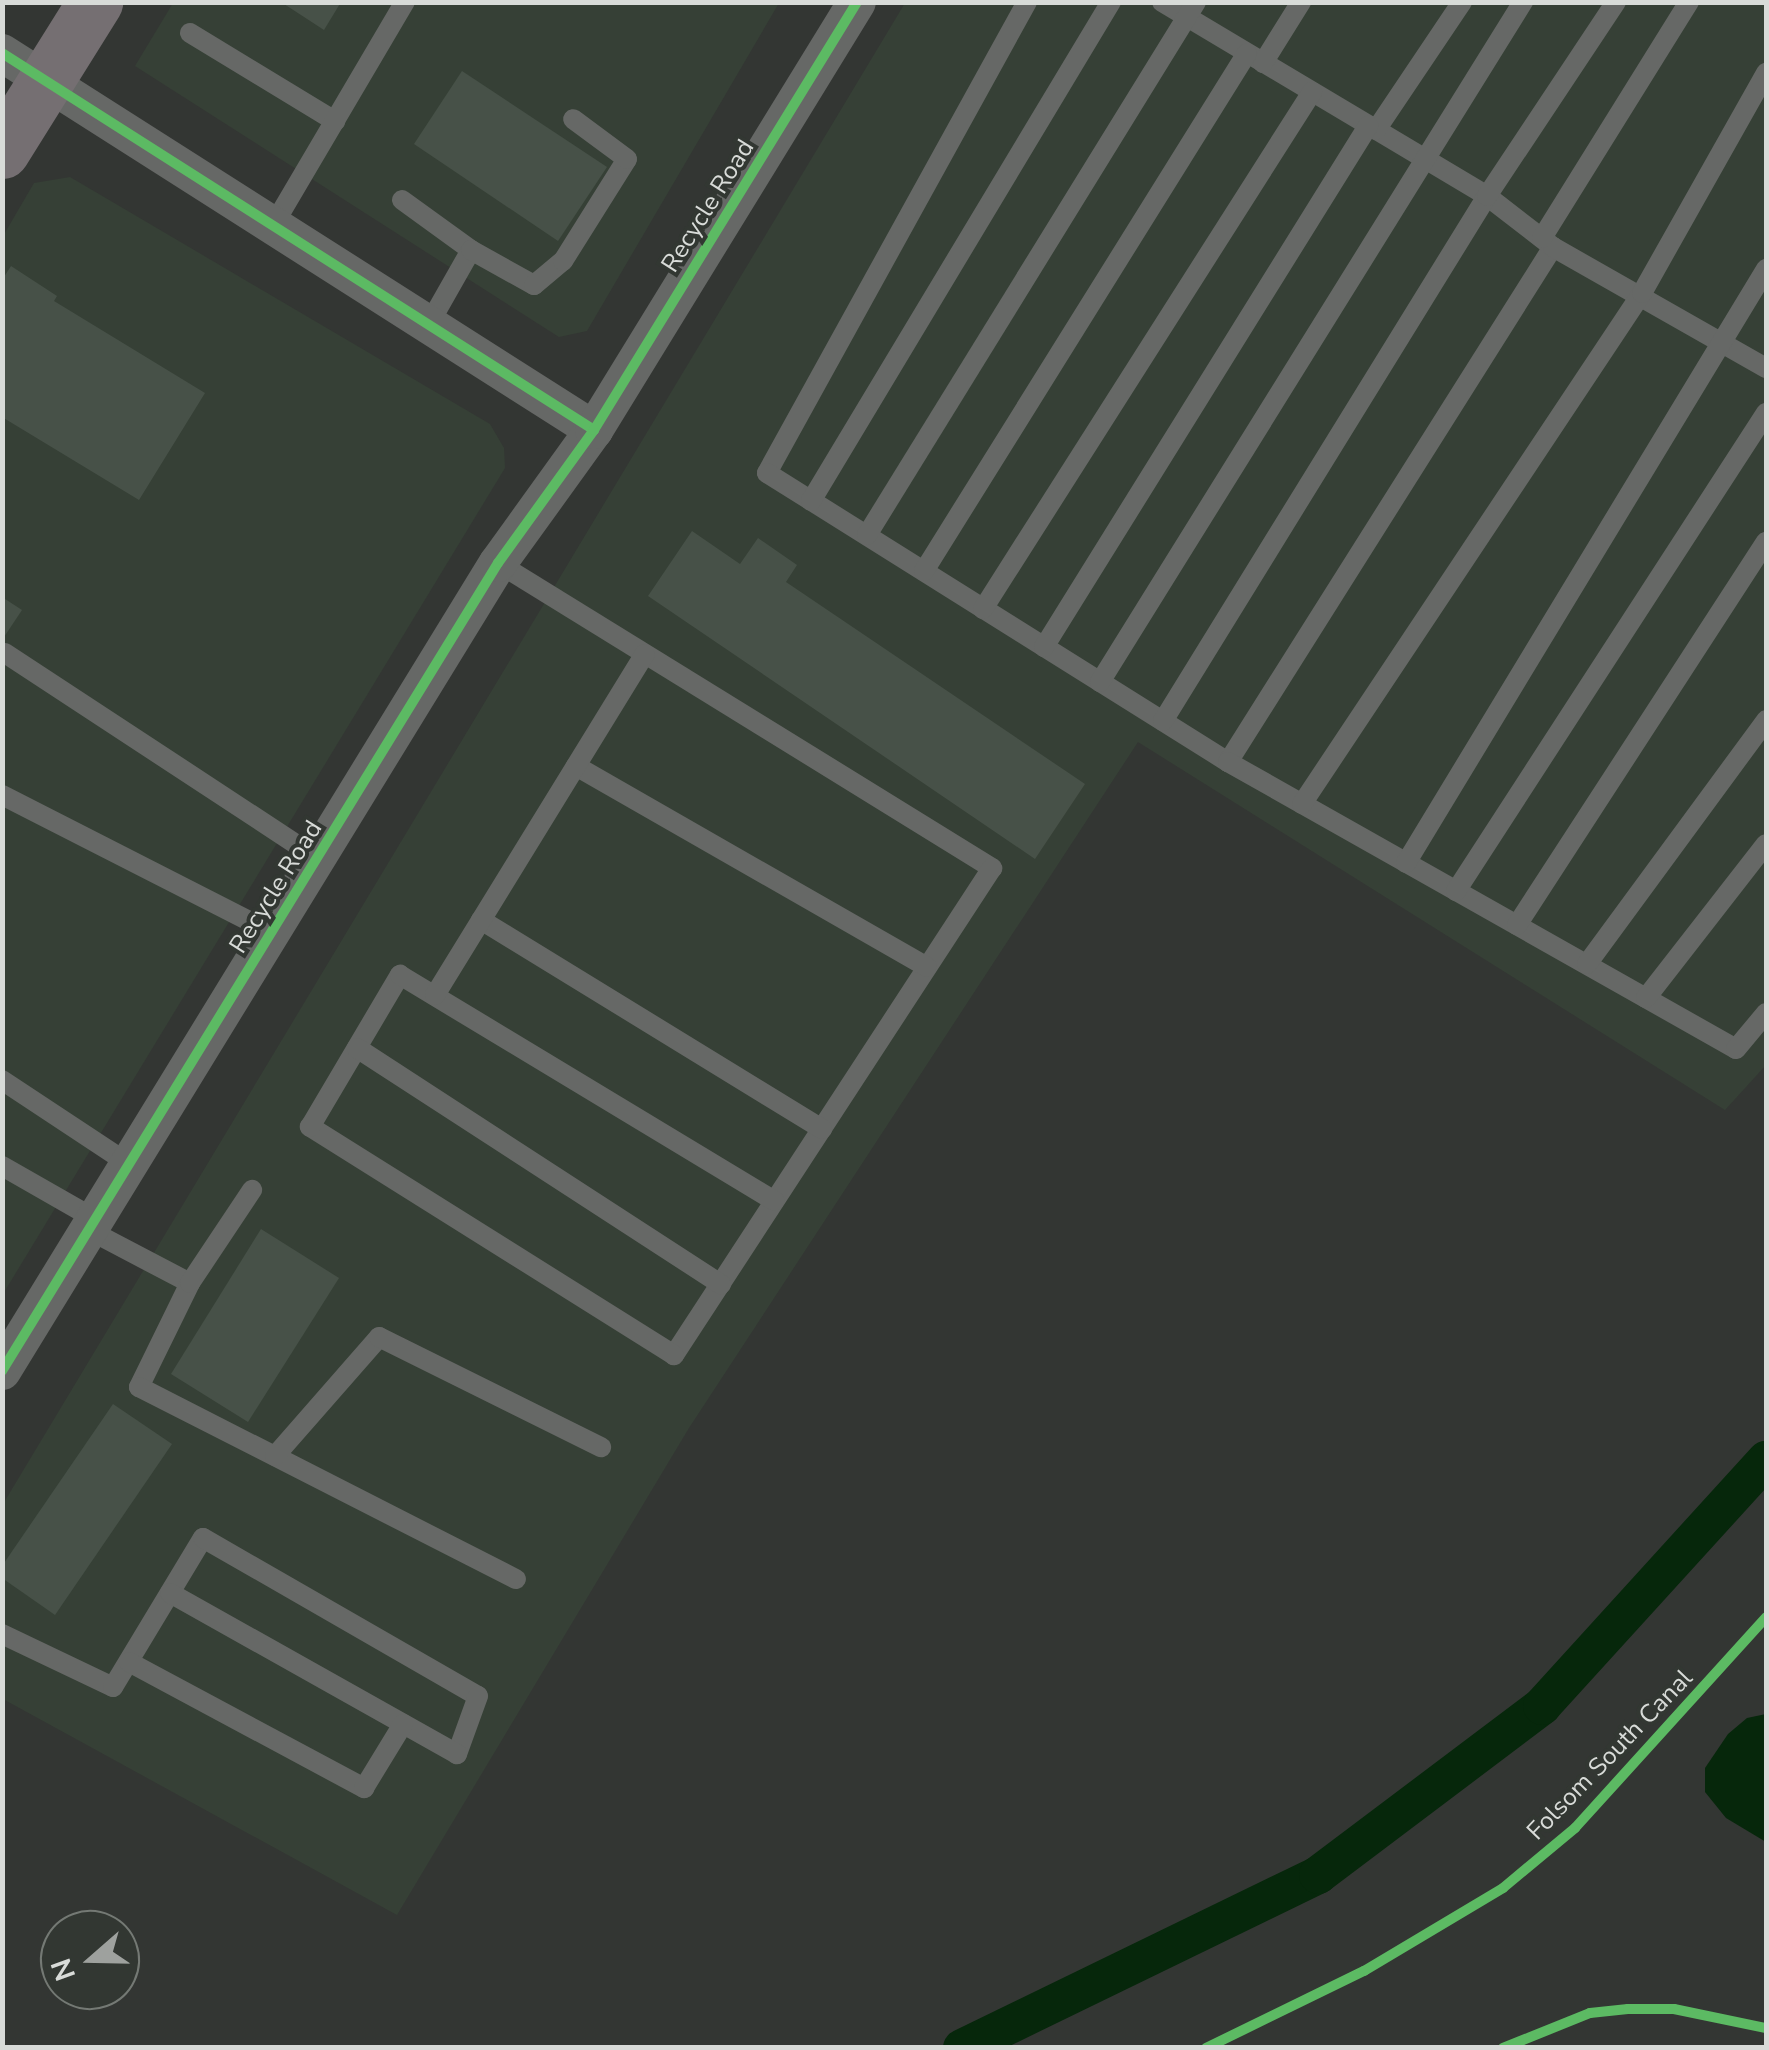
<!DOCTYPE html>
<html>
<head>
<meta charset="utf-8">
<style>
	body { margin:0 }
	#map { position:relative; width:1769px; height:2050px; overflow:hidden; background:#333633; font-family:"Nunito Sans",sans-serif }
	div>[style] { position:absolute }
	.built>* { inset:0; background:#364036 }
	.water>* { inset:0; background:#06270b }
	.canal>* { height:38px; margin:-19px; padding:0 19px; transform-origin:19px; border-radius:19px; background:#06270b }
	.building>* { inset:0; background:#475148 }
	.service>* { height:20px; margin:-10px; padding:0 10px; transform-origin:10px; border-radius:10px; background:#666866 }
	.minor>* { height:38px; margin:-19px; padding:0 19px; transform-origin:19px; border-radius:19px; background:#666866 }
	.primary>* { height:55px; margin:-27.5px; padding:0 27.5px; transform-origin:27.5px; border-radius:27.5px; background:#756f72 }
	.cycleway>* { height:10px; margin:-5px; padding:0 5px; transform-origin:5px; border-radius:5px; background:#5cba63 }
	span { translate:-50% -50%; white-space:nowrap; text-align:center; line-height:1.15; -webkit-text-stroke:8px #323732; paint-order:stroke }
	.street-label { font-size:25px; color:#d8dbd8 }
	.frame { position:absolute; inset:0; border:5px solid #d8dbd8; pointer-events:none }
	.north { position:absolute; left:40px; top:1910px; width:100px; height:100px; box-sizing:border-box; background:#323732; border:2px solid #747974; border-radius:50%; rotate:250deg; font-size:28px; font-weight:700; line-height:40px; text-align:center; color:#d8dbd8 }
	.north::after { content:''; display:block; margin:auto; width:35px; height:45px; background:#9ea19e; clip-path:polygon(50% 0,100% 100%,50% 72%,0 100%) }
</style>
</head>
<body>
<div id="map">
	<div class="built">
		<i style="clip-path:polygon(173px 3px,779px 3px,587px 331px,559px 337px,135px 66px)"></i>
		<i style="clip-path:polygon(905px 3px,1766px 3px,1766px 1065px,1725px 1110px,1138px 742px,689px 1428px,397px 1915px,3px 1699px,3px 1504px)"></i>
		<i style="clip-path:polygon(70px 177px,490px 424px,504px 448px,505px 468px,3px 1294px,3px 236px,34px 183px)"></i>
	</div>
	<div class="water">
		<i style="clip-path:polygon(1766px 1714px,1766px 1842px,1726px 1818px,1705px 1792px,1705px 1768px,1728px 1734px,1747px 1718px)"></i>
	</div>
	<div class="canal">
		<i style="left:962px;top:2048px;width:396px;rotate:-25.9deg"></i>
		<i style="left:1318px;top:1875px;width:281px;rotate:-37deg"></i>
		<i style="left:1542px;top:1706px;width:333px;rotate:-47.7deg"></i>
	</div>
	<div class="building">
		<i style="clip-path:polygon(281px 2px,341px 2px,324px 30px)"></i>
		<i style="clip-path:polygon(462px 71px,607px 167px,558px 241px,414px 144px)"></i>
		<i style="clip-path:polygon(11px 266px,57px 296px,54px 301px,205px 393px,139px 500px,2px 417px,2px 280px)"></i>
		<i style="clip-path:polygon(692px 531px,740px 564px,758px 538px,797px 565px,786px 582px,1085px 784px,1035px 859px,648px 596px)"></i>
		<i style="clip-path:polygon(2px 597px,22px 610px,2px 640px)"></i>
		<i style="clip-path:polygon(261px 1229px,339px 1278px,248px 1422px,171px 1374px)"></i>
		<i style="clip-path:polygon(113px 1404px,172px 1444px,55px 1615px,2px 1578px,2px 1566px)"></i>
	</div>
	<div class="service">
		<i style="left:1027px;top:2px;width:538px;rotate:118.9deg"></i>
		<i style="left:767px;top:473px;width:544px;rotate:32.08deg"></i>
		<i style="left:1228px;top:762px;width:609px;rotate:-57.75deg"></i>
		<i style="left:1162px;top:2px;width:378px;rotate:30.8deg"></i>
		<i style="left:1487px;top:196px;width:83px;rotate:37.7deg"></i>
		<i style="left:1553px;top:247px;width:245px;rotate:29.6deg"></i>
		<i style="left:190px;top:33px;width:170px;rotate:31.3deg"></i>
		<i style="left:1263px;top:63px;width:72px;rotate:-58.1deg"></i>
		<i style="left:1376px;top:130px;width:154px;rotate:-56.1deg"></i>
		<i style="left:402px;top:200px;width:85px;rotate:35.9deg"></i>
		<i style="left:274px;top:224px;width:258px;rotate:-59.5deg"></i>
		<i style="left:1542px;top:238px;width:278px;rotate:-58.1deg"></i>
		<i style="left:429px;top:324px;width:85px;rotate:-60.4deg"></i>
		<i style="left:471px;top:250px;width:72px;rotate:29.1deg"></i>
		<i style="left:534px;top:285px;width:38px;rotate:-40deg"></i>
		<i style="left:563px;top:261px;width:120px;rotate:-57.9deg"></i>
		<i style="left:627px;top:159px;width:67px;rotate:-143.5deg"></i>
		<i style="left:811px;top:501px;width:582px;rotate:-58.99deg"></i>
		<i style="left:867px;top:535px;width:626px;rotate:-58.31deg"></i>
		<i style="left:498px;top:563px;width:581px;rotate:31.69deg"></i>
		<i style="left:992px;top:868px;width:582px;rotate:123.14deg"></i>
		<i style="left:674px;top:1355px;width:430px;rotate:-147.9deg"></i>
		<i style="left:310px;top:1127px;width:177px;rotate:-59.4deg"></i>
		<i style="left:400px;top:975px;width:437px;rotate:31.1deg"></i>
		<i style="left:924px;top:571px;width:610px;rotate:-58.05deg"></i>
		<i style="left:983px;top:609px;width:613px;rotate:-57.53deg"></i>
		<i style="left:1044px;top:647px;width:614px;rotate:-58.12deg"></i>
		<i style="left:5px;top:653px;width:373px;rotate:33.3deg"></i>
		<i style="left:1100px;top:682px;width:801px;rotate:-58.12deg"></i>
		<i style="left:1163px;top:721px;width:617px;rotate:-58.32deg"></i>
		<i style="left:1487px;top:196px;width:233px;rotate:-56.4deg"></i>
		<i style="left:1228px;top:762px;width:583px;rotate:29.46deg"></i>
		<i style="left:1736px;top:1049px;width:47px;rotate:-50.2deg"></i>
		<i style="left:576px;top:766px;width:404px;rotate:29.8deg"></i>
		<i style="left:2px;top:795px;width:302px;rotate:27deg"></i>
		<i style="left:1302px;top:804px;width:614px;rotate:-56.36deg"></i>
		<i style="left:1642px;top:293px;width:253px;rotate:-60.6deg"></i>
		<i style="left:1406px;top:863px;width:695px;rotate:-58.78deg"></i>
		<i style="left:1456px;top:891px;width:570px;rotate:-57.04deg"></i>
		<i style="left:481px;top:920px;width:400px;rotate:31.5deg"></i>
		<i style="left:1517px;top:925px;width:457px;rotate:-57deg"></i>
		<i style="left:1587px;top:964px;width:303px;rotate:-53.7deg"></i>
		<i style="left:435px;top:995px;width:400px;rotate:-58.4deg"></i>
		<i style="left:1646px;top:998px;width:195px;rotate:-52.1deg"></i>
		<i style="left:357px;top:1048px;width:434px;rotate:33deg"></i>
		<i style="left:2px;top:1080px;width:152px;rotate:33.5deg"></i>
		<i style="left:2px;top:1166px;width:107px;rotate:29.7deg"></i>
		<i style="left:89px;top:1230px;width:114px;rotate:27.7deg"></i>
		<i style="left:190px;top:1283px;width:116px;rotate:116.1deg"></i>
		<i style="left:139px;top:1387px;width:423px;rotate:27deg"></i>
		<i style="left:190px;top:1283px;width:112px;rotate:-56.3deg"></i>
		<i style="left:275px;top:1456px;width:158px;rotate:-48.8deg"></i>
		<i style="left:379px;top:1337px;width:248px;rotate:26.4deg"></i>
		<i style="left:2px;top:1634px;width:123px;rotate:25.5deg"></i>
		<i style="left:113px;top:1687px;width:174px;rotate:-58.9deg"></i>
		<i style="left:203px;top:1538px;width:317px;rotate:29.9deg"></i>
		<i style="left:478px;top:1696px;width:62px;rotate:109.9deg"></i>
		<i style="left:457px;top:1754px;width:329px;rotate:-150.7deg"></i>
		<i style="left:129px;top:1662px;width:267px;rotate:28.2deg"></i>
		<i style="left:364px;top:1788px;width:75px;rotate:-58.6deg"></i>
	</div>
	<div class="minor">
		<i style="left:2px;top:53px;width:702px;rotate:32.49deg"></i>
		<i style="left:2px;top:1371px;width:948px;rotate:-58.46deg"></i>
		<i style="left:498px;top:563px;width:164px;rotate:-54.2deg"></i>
		<i style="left:594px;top:430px;width:502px;rotate:-58.43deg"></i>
	</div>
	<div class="primary">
		<i style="left:2px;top:151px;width:176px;rotate:-58deg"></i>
	</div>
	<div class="cycleway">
		<i style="left:2px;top:53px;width:702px;rotate:32.49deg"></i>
		<i style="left:2px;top:1371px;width:948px;rotate:-58.46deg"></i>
		<i style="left:498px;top:563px;width:164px;rotate:-54.2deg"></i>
		<i style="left:594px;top:430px;width:502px;rotate:-58.43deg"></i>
		<i style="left:1206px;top:2048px;width:176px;rotate:-26deg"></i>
		<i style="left:1364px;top:1971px;width:162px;rotate:-30.8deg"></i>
		<i style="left:1503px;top:1888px;width:94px;rotate:-39.8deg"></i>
		<i style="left:1575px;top:1828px;width:285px;rotate:-47.8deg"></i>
		<i style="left:1503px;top:2048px;width:94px;rotate:-21.9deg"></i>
		<i style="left:1590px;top:2013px;width:38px;rotate:-6deg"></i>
		<i style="left:1628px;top:2009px;width:46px"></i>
		<i style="left:1674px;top:2009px;width:94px;rotate:11.7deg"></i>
	</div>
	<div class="street-label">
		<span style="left:708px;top:206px;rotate:-58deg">Recycle Road</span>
		<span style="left:276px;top:887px;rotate:-58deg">Recycle Road</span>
		<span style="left:1610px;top:1755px;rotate:-46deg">Folsom South Canal</span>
	</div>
	<div class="frame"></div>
	<div class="north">N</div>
</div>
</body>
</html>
